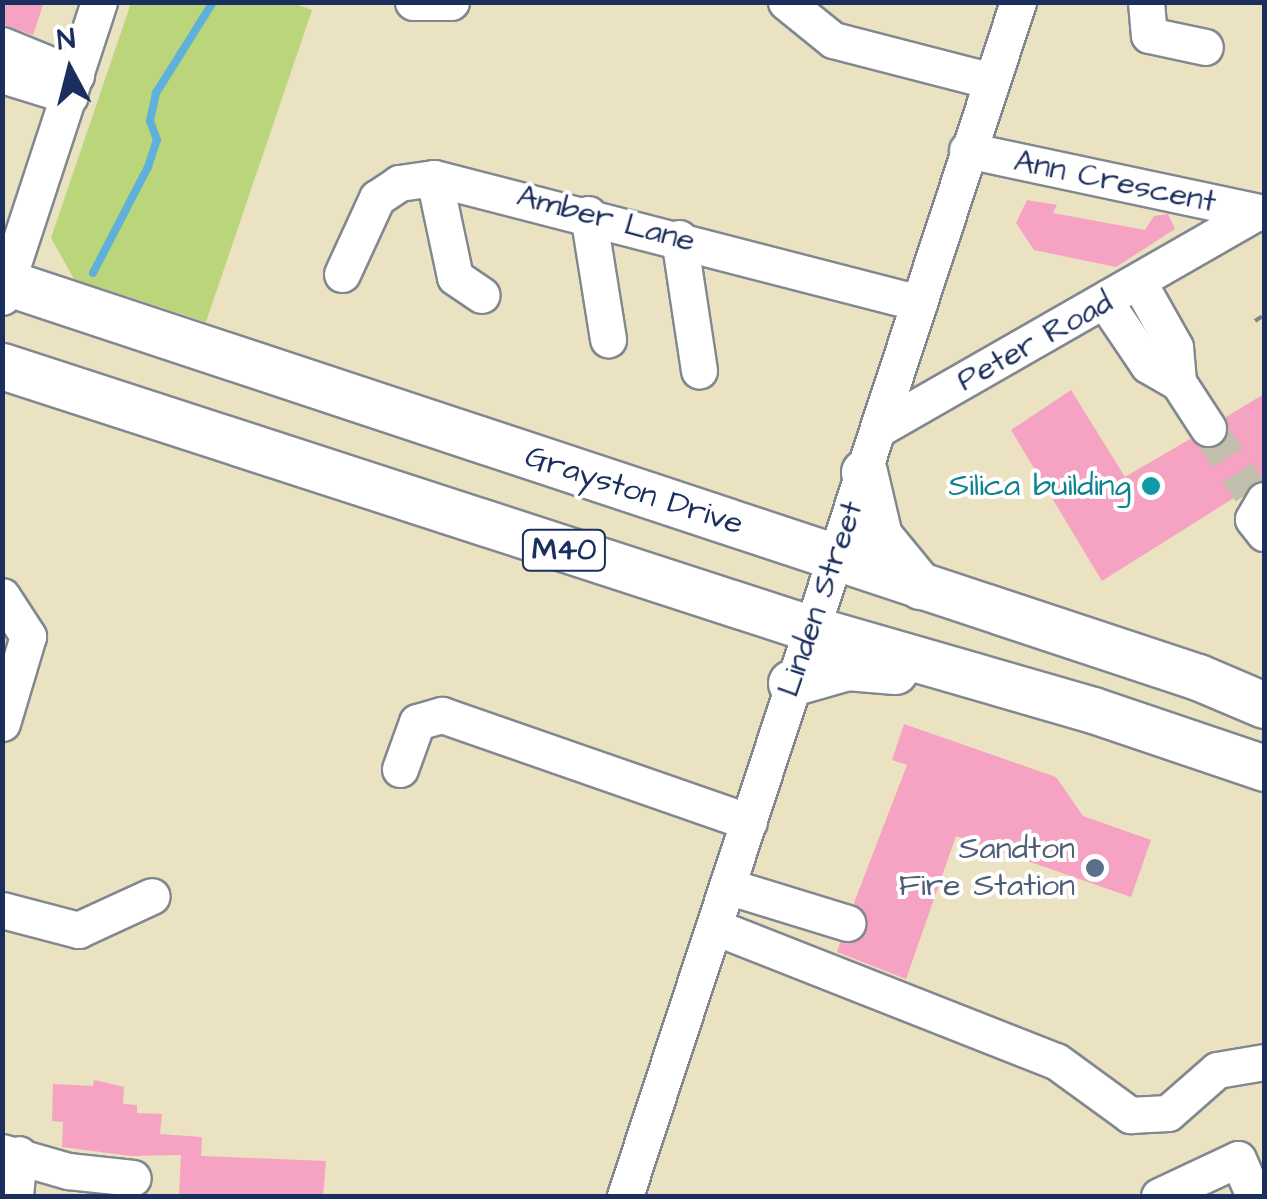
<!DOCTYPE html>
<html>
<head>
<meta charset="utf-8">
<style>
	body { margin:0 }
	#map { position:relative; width:1267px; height:1199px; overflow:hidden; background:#eae2c1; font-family:"Architects Daughter",sans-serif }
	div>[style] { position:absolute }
	.green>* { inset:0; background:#bad57a }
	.stream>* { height:8px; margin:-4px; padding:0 4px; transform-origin:4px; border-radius:4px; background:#5eb1da }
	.building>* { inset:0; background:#f6a2c2 }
	.minor-tunnel>* { height:35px; margin-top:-17.5px; transform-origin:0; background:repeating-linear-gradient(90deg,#c1bead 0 35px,transparent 0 53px) }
	.path>* { height:4px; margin-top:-2px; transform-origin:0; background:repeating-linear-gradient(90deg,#828890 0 8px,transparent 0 16px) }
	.roads { filter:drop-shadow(2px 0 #828890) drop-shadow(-2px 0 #828890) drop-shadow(0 2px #828890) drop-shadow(0 -2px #828890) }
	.minor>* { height:35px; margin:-17.5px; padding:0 17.5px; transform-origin:17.5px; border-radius:17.5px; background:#fff }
	.major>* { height:45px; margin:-22.5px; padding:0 22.5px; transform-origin:22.5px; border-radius:22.5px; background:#fff }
	.dots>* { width:28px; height:28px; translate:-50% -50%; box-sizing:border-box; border:5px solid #fff; border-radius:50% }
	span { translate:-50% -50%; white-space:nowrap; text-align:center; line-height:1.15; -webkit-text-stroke:8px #fff; paint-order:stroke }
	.shield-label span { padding:2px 8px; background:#fff; border:2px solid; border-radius:8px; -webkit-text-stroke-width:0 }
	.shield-label { font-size:30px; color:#1b2f5e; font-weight:700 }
	.street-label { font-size:32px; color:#1b2f5e }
	.culture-label { font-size:32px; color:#0d838f }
	.right { translate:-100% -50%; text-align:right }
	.service-label { font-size:32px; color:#4e5e75 }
	.frame { position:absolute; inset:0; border:5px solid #1b2f5e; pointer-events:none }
	.north { position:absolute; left:20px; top:20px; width:100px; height:100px; -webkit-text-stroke:8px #fff; paint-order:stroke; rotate:353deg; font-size:28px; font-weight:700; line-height:40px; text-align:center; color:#1b2f5e }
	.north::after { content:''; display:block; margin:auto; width:35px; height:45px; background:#1b2f5e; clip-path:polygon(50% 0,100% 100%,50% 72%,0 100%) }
</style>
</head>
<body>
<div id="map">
	<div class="green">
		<i style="clip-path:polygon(290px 2px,312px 10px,206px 322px,74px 279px,51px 238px,131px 3px)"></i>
	</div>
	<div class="stream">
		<i style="left:93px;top:273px;width:119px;rotate:-62.6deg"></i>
		<i style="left:148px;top:167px;width:28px;rotate:-72deg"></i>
		<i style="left:157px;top:140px;width:20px;rotate:-110deg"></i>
		<i style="left:150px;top:121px;width:29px;rotate:-78deg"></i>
		<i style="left:156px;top:93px;width:107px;rotate:-57.9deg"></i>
	</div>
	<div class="building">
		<i style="clip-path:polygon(2px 2px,44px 2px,33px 35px,2px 24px)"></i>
		<i style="clip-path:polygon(1027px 200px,1057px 205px,1053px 213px,1145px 230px,1154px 216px,1168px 214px,1175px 229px,1116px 267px,1034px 250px,1016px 223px)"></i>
		<i style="clip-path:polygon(1071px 390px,1125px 477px,1190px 439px,1199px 447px,1219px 446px,1227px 437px,1226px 417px,1264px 394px,1264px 479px,1102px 581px,1011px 430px)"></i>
		<i style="clip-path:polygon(904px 724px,1056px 777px,1083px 816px,1151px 840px,1131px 897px,956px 836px,906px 979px,837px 952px,840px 943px,861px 939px,867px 928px,854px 903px,907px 765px,892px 760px)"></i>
		<i style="clip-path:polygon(94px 1080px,124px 1087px,123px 1104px,137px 1105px,137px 1113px,162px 1114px,160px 1134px,202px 1137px,201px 1156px,326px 1161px,323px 1196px,179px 1196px,181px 1155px,131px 1156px,62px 1147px,63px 1122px,52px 1121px,53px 1084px,93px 1086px)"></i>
	</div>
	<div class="minor-tunnel">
		<i style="left:1208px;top:428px;width:76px;rotate:56.3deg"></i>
	</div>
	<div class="path">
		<i style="left:1255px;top:321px;width:11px;rotate:-34deg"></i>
	</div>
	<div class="roads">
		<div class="minor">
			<i style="left:413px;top:2px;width:38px"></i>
			<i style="left:786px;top:2px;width:60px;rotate:39deg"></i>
			<i style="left:833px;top:40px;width:163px;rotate:14.5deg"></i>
			<i style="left:1146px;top:2px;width:33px;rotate:85deg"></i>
			<i style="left:1149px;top:35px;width:57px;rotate:12.1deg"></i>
			<i style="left:2px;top:45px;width:80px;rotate:22.1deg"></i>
			<i style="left:2px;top:75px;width:71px;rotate:17.2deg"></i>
			<i style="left:967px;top:150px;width:304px;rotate:12deg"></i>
			<i style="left:434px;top:178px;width:101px;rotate:78deg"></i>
			<i style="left:455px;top:277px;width:32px;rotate:34deg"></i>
			<i style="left:588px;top:214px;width:127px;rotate:80.9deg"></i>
			<i style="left:679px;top:238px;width:134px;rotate:81.4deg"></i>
			<i style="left:342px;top:274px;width:84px;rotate:-65.3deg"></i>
			<i style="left:377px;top:198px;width:27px;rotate:-34deg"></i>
			<i style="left:399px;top:183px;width:35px;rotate:-8deg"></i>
			<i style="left:434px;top:178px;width:501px;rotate:14.45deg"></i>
			<i style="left:1139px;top:283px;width:73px;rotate:60.6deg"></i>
			<i style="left:1175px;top:347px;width:35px;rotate:85deg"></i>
			<i style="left:1178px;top:382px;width:55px;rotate:56.9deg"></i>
			<i style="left:2px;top:297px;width:311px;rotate:-71.8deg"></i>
			<i style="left:1106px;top:303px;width:75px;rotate:55.9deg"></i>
			<i style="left:1148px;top:365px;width:34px;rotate:30deg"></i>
			<i style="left:880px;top:428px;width:434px;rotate:-29.8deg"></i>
			<i style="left:1264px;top:500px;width:22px;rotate:120deg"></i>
			<i style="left:1253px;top:519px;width:18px;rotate:52deg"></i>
			<i style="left:2px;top:596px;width:48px;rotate:57deg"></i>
			<i style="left:28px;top:636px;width:91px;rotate:106.6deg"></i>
			<i style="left:400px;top:769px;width:50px;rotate:-70.1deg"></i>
			<i style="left:417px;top:722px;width:26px;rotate:-16deg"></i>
			<i style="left:442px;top:715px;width:325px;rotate:19.2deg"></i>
			<i style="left:727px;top:886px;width:126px;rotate:17.1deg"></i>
			<i style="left:2px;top:910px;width:79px;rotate:14.7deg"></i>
			<i style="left:78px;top:930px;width:81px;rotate:-24.7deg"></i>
			<i style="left:715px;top:927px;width:366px;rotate:21.5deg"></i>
			<i style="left:1056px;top:1061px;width:92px;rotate:36.1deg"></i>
			<i style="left:1130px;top:1115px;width:38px;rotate:-3deg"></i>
			<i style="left:1168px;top:1113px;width:65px;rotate:-41.3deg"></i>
			<i style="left:1217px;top:1070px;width:48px;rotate:-9.7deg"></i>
			<i style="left:2px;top:1152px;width:69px;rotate:16.1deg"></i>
			<i style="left:68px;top:1171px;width:65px;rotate:6.1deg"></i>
			<i style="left:15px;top:1196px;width:42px;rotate:-84.6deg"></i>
			<i style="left:625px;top:1196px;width:1257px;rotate:-71.78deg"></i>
			<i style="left:1159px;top:1196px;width:87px;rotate:-25.1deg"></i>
			<i style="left:1238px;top:1159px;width:40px;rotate:66.6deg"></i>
		</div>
		<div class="major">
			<i style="left:2px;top:281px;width:1260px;rotate:18.32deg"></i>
			<i style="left:1198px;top:677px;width:72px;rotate:23deg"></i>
			<i style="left:2px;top:366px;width:848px;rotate:17.99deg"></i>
			<i style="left:809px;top:628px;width:296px;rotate:16.1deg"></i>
			<i style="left:1093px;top:710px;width:181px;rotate:18.7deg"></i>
			<i style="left:864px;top:472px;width:66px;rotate:76.8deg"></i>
			<i style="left:879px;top:536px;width:65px;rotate:50.6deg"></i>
			<i style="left:791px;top:683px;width:58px;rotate:-15.9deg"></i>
			<i style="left:847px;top:667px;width:48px;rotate:4.8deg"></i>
		</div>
	</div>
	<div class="dots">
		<i style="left:1151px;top:486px;background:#0f9aa8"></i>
		<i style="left:1095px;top:868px;background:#5c6f8a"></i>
	</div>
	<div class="shield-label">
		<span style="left:564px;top:550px">M40</span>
	</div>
	<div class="street-label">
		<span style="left:1115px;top:182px;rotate:12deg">Ann Crescent</span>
		<span style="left:606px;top:219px;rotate:15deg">Amber Lane</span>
		<span style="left:1035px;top:342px;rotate:-29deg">Peter Road</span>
		<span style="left:634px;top:491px;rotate:18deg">Grayston Drive</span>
		<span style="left:821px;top:599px;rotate:-71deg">Linden Street</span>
	</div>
	<div class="culture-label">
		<span class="right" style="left:1131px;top:486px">Silica building</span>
	</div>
	<div class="service-label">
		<span class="right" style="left:1075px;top:868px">Sandton<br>Fire Station</span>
	</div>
	<div class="frame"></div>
	<div class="north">N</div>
</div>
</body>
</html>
